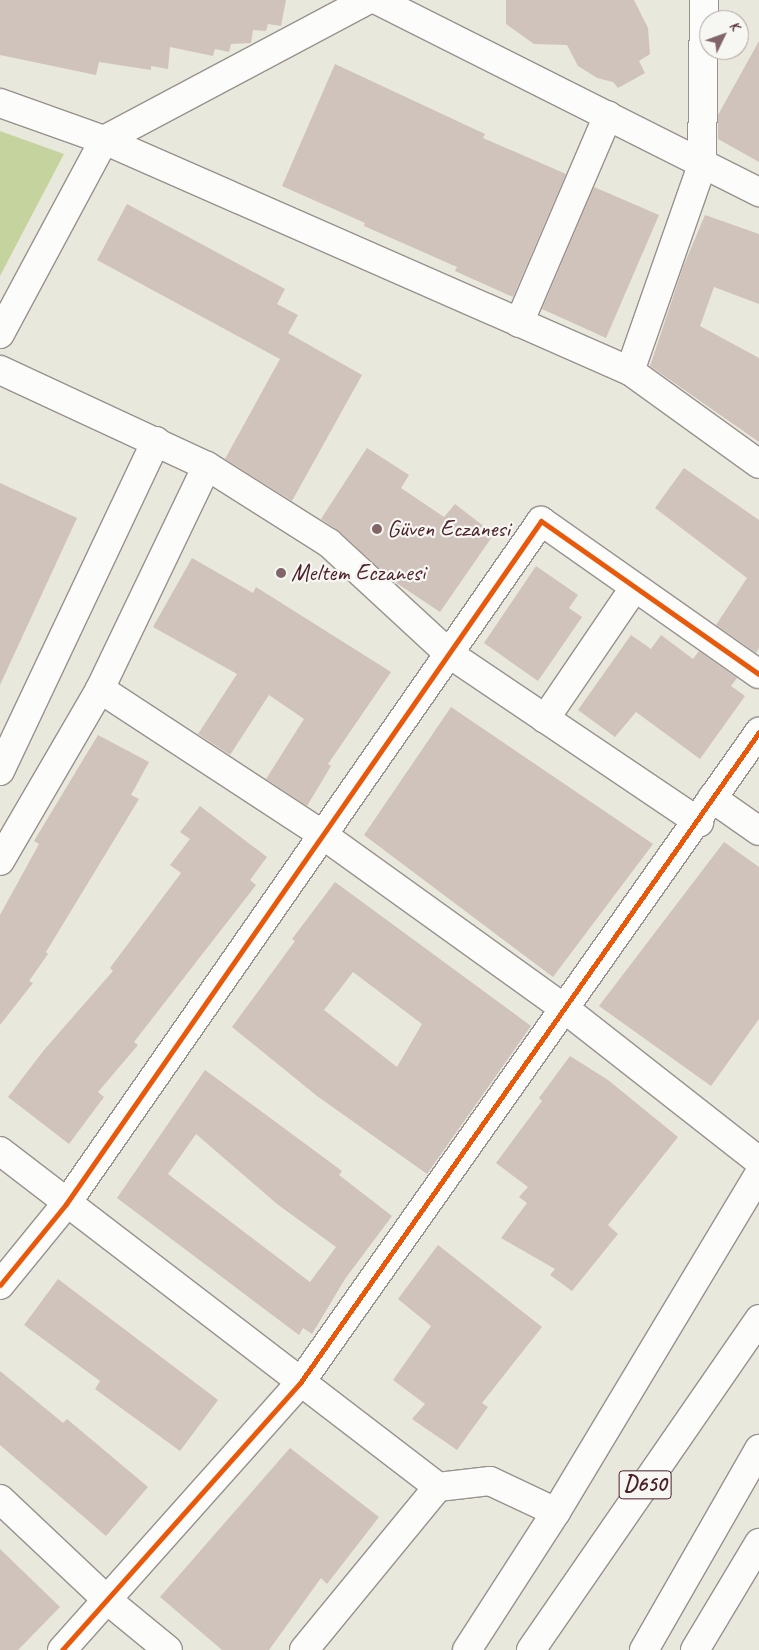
<!DOCTYPE html>
<html>
<head>
<meta charset="utf-8">
<style>
	body { margin:0 }
	#map { position:relative; width:759px; height:1650px; overflow:hidden; background:#e9e8dd; font-family:Caveat,sans-serif }
	div>[style] { position:absolute }
	.green>* { inset:0; background:#c5d49e }
	.building>* { inset:0; background:#d0c3bb }
	.roads { filter:drop-shadow(1px 0 #99918d) drop-shadow(-1px 0 #99918d) drop-shadow(0 1px #99918d) drop-shadow(0 -1px #99918d) }
	.minor>* { height:28px; margin:-14px; padding:0 14px; transform-origin:14px; border-radius:14px; background:#fcfcfa }
	.major>* { height:28px; margin:-14px; padding:0 14px; transform-origin:14px; border-radius:14px; background:#fcfcfa }
	.highway>* { height:28px; margin:-14px; padding:0 14px; transform-origin:14px; border-radius:14px; background:#fcfcfa }
	.cycleway>* { height:5px; margin:-2.5px; padding:0 2.5px; transform-origin:2.5px; border-radius:2.5px; background:#e8590c }
	.dots>* { width:14px; height:14px; translate:-50% -50%; box-sizing:border-box; border:2px solid #f6f6f2; border-radius:50% }
	span { translate:-50% -50%; white-space:nowrap; text-align:center; line-height:1.15; -webkit-text-stroke:4.5px #f6f6f2; paint-order:stroke }
	.shield-label span { padding:1px 4px; background:#f6f6f2; border:1px solid; border-radius:4px; -webkit-text-stroke-width:0 }
	.shield-label { font-size:22px; color:#4a1f2b; font-weight:700 }
	.poi-label { font-size:24px; color:#4a1f2b }
	.left { translate:0 -50%; text-align:left }
	.north { position:absolute; left:699px; top:10px; width:50px; height:50px; box-sizing:border-box; background:#f6f6f2; border:1px solid #b1a0a2; border-radius:50%; rotate:48deg; font-size:14px; font-weight:700; line-height:20px; text-align:center; color:#4a1f2b }
	.north::after { content:''; display:block; margin:auto; width:18px; height:22px; background:#826569; clip-path:polygon(50% 0,100% 100%,50% 72%,0 100%) }
</style>
</head>
<body>
<div id="map">
	<div class="green">
		<i style="clip-path:polygon(0 131px,64px 154px,0 276px)"></i>
	</div>
	<div class="building">
		<i style="clip-path:polygon(0 0,286px 0,281px 26px,268px 24px,266px 31px,253px 30px,251px 43px,231px 44px,229px 52px,215px 49px,213px 56px,170px 47px,168px 69px,151px 66px,151px 70px,99px 62px,96px 75px,0 55px)"></i>
		<i style="clip-path:polygon(506px 0,634px 0,648px 28px,650px 54px,639px 61px,645px 73px,618px 88px,613px 82px,597px 78px,578px 66px,567px 45px,534px 44px,506px 24px)"></i>
		<i style="clip-path:polygon(759px 41px,759px 162px,718px 139px,718px 115px)"></i>
		<i style="clip-path:polygon(335px 64px,485px 134px,483px 138px,566px 174px,513px 297px,455px 271px,457px 267px,364px 226px,365px 223px,282px 186px)"></i>
		<i style="clip-path:polygon(594px 187px,659px 215px,606px 338px,542px 309px)"></i>
		<i style="clip-path:polygon(127px 204px,285px 289px,277px 304px,298px 315px,288px 333px,362px 375px,292px 501px,225px 459px,280px 359px,97px 260px)"></i>
		<i style="clip-path:polygon(705px 215px,759px 234px,759px 304px,714px 287px,700px 326px,759px 358px,759px 442px,650px 366px,683px 267px)"></i>
		<i style="clip-path:polygon(367px 448px,409px 475px,401px 488px,444px 517px,455px 504px,494px 534px,440px 612px,392px 580px,339px 531px,321px 519px)"></i>
		<i style="clip-path:polygon(684px 468px,759px 520px,759px 648px,756px 653px,716px 625px,747px 578px,655px 508px)"></i>
		<i style="clip-path:polygon(0 483px,77px 518px,0 685px)"></i>
		<i style="clip-path:polygon(192px 558px,253px 593px,256px 587px,391px 672px,328px 764px,331px 766px,307px 806px,266px 779px,304px 719px,269px 695px,230px 755px,198px 734px,237px 674px,153px 627px)"></i>
		<i style="clip-path:polygon(536px 566px,578px 595px,569px 608px,582px 617px,538px 681px,484px 643px)"></i>
		<i style="clip-path:polygon(631px 635px,651px 649px,661px 635px,693px 659px,699px 651px,737px 678px,731px 686px,745px 696px,700px 759px,636px 712px,615px 737px,578px 710px)"></i>
		<i style="clip-path:polygon(451px 707px,653px 844px,553px 977px,364px 835px)"></i>
		<i style="clip-path:polygon(98px 735px,149px 762px,131px 795px,139px 799px,46px 952px,48px 954px,29px 981px,33px 983px,0 1025px,0 915px,39px 844px,34px 841px)"></i>
		<i style="clip-path:polygon(200px 806px,267px 857px,250px 880px,256px 885px,134px 1042px,138px 1045px,98px 1092px,104px 1097px,69px 1144px,8px 1097px,44px 1050px,113px 971px,110px 968px,181px 873px,170px 865px,190px 839px,180px 832px)"></i>
		<i style="clip-path:polygon(724px 842px,759px 867px,759px 1019px,711px 1086px,599px 1006px)"></i>
		<i style="clip-path:polygon(evenodd,335px 882px,531px 1026px,427px 1174px,317px 1096px,232px 1027px,295px 941px,292px 939px,335px 882px,353px 972px,422px 1024px,397px 1067px,324px 1010px,353px 972px)"></i>
		<i style="clip-path:polygon(570px 1056px,608px 1080px,678px 1137px,608px 1225px,618px 1234px,572px 1291px,550px 1275px,555px 1269px,501px 1238px,527px 1203px,519px 1197px,528px 1187px,496px 1163px,542px 1101px,539px 1098px)"></i>
		<i style="clip-path:polygon(evenodd,205px 1070px,342px 1171px,339px 1175px,392px 1216px,345px 1279px,312px 1334px,303px 1328px,299px 1335px,117px 1198px,205px 1070px,196px 1134px,277px 1204px,336px 1247px,310px 1282px,168px 1174px,196px 1134px)"></i>
		<i style="clip-path:polygon(438px 1245px,542px 1327px,482px 1403px,488px 1407px,457px 1450px,412px 1419px,425px 1404px,393px 1380px,431px 1326px,398px 1299px)"></i>
		<i style="clip-path:polygon(58px 1279px,218px 1400px,180px 1451px,95px 1389px,100px 1381px,24px 1325px)"></i>
		<i style="clip-path:polygon(0 1371px,63px 1423px,67px 1419px,148px 1487px,106px 1536px,0 1445px)"></i>
		<i style="clip-path:polygon(290px 1448px,379px 1517px,327px 1584px,321px 1578px,269px 1650px,222px 1650px,160px 1597px)"></i>
		<i style="clip-path:polygon(0 1549px,60px 1607px,18px 1650px,0 1650px)"></i>
	</div>
	<div class="roads">
		<div class="minor">
			<i style="left:377px;top:0;width:428px;rotate:26.7deg"></i>
			<i style="left:0;top:103px;width:110px;rotate:19.6deg"></i>
			<i style="left:104px;top:140px;width:574px;rotate:23.71deg"></i>
			<i style="left:630px;top:371px;width:159px;rotate:35.8deg"></i>
			<i style="left:519px;top:323px;width:226px;rotate:-66.8deg"></i>
			<i style="left:0;top:334px;width:220px;rotate:-61.8deg"></i>
			<i style="left:104px;top:140px;width:298px;rotate:-28deg"></i>
			<i style="left:0;top:370px;width:228px;rotate:24.9deg"></i>
			<i style="left:207px;top:466px;width:144px;rotate:32.3deg"></i>
			<i style="left:329px;top:543px;width:162px;rotate:42.7deg"></i>
			<i style="left:448px;top:653px;width:303px;rotate:34deg"></i>
			<i style="left:630px;top:371px;width:218px;rotate:-70.7deg"></i>
			<i style="left:702px;top:165px;width:165px;rotate:-89.3deg"></i>
			<i style="left:100px;top:689px;width:267px;rotate:33.2deg"></i>
			<i style="left:323px;top:835px;width:298px;rotate:35.7deg"></i>
			<i style="left:565px;top:1009px;width:246px;rotate:38.1deg"></i>
			<i style="left:545px;top:719px;width:158px;rotate:-55.8deg"></i>
			<i style="left:0;top:771px;width:365px;rotate:-64.7deg"></i>
			<i style="left:712px;top:798px;width:57px;rotate:35.1deg"></i>
			<i style="left:0;top:861px;width:199px;rotate:-59.8deg"></i>
			<i style="left:100px;top:689px;width:247px;rotate:-64.4deg"></i>
			<i style="left:0;top:1151px;width:552px;rotate:37.49deg"></i>
			<i style="left:438px;top:1487px;width:52px;rotate:-6.6deg"></i>
			<i style="left:490px;top:1481px;width:73px;rotate:25.2deg"></i>
			<i style="left:0;top:1285px;width:104px;rotate:-50.8deg"></i>
			<i style="left:66px;top:1204px;width:832px;rotate:-55.18deg"></i>
			<i style="left:541px;top:521px;width:266px;rotate:35.1deg"></i>
			<i style="left:0;top:1499px;width:146px;rotate:43.3deg"></i>
			<i style="left:106px;top:1599px;width:80px;rotate:39.4deg"></i>
			<i style="left:62px;top:1650px;width:358px;rotate:-48.3deg"></i>
			<i style="left:300px;top:1383px;width:797px;rotate:-54.81deg"></i>
			<i style="left:304px;top:1650px;width:211px;rotate:-50.6deg"></i>
		</div>
		<div class="major">
			<i style="left:467px;top:1650px;width:164px;rotate:-57.2deg"></i>
			<i style="left:556px;top:1512px;width:394px;rotate:-59deg"></i>
			<i style="left:695px;top:1650px;width:125px;rotate:-59.1deg"></i>
		</div>
		<div class="highway">
			<i style="left:531px;top:1650px;width:402px;rotate:-55.4deg"></i>
			<i style="left:644px;top:1650px;width:232px;rotate:-60.2deg"></i>
		</div>
	</div>
	<div class="cycleway">
		<i style="left:0;top:1285px;width:104px;rotate:-50.8deg"></i>
		<i style="left:66px;top:1204px;width:832px;rotate:-55.18deg"></i>
		<i style="left:541px;top:521px;width:266px;rotate:35.1deg"></i>
		<i style="left:62px;top:1650px;width:358px;rotate:-48.3deg"></i>
		<i style="left:300px;top:1383px;width:797px;rotate:-54.81deg"></i>
	</div>
	<div class="dots">
		<i style="left:377px;top:529px;background:#826569"></i>
		<i style="left:281px;top:573px;background:#826569"></i>
	</div>
	<div class="shield-label">
		<span style="left:645px;top:1485px">D650</span>
	</div>
	<div class="poi-label">
		<span class="left" style="left:387px;top:529px">Güven Eczanesi</span>
		<span class="left" style="left:291px;top:573px">Meltem Eczanesi</span>
	</div>
	<div class="north">K</div>
</div>
</body>
</html>
